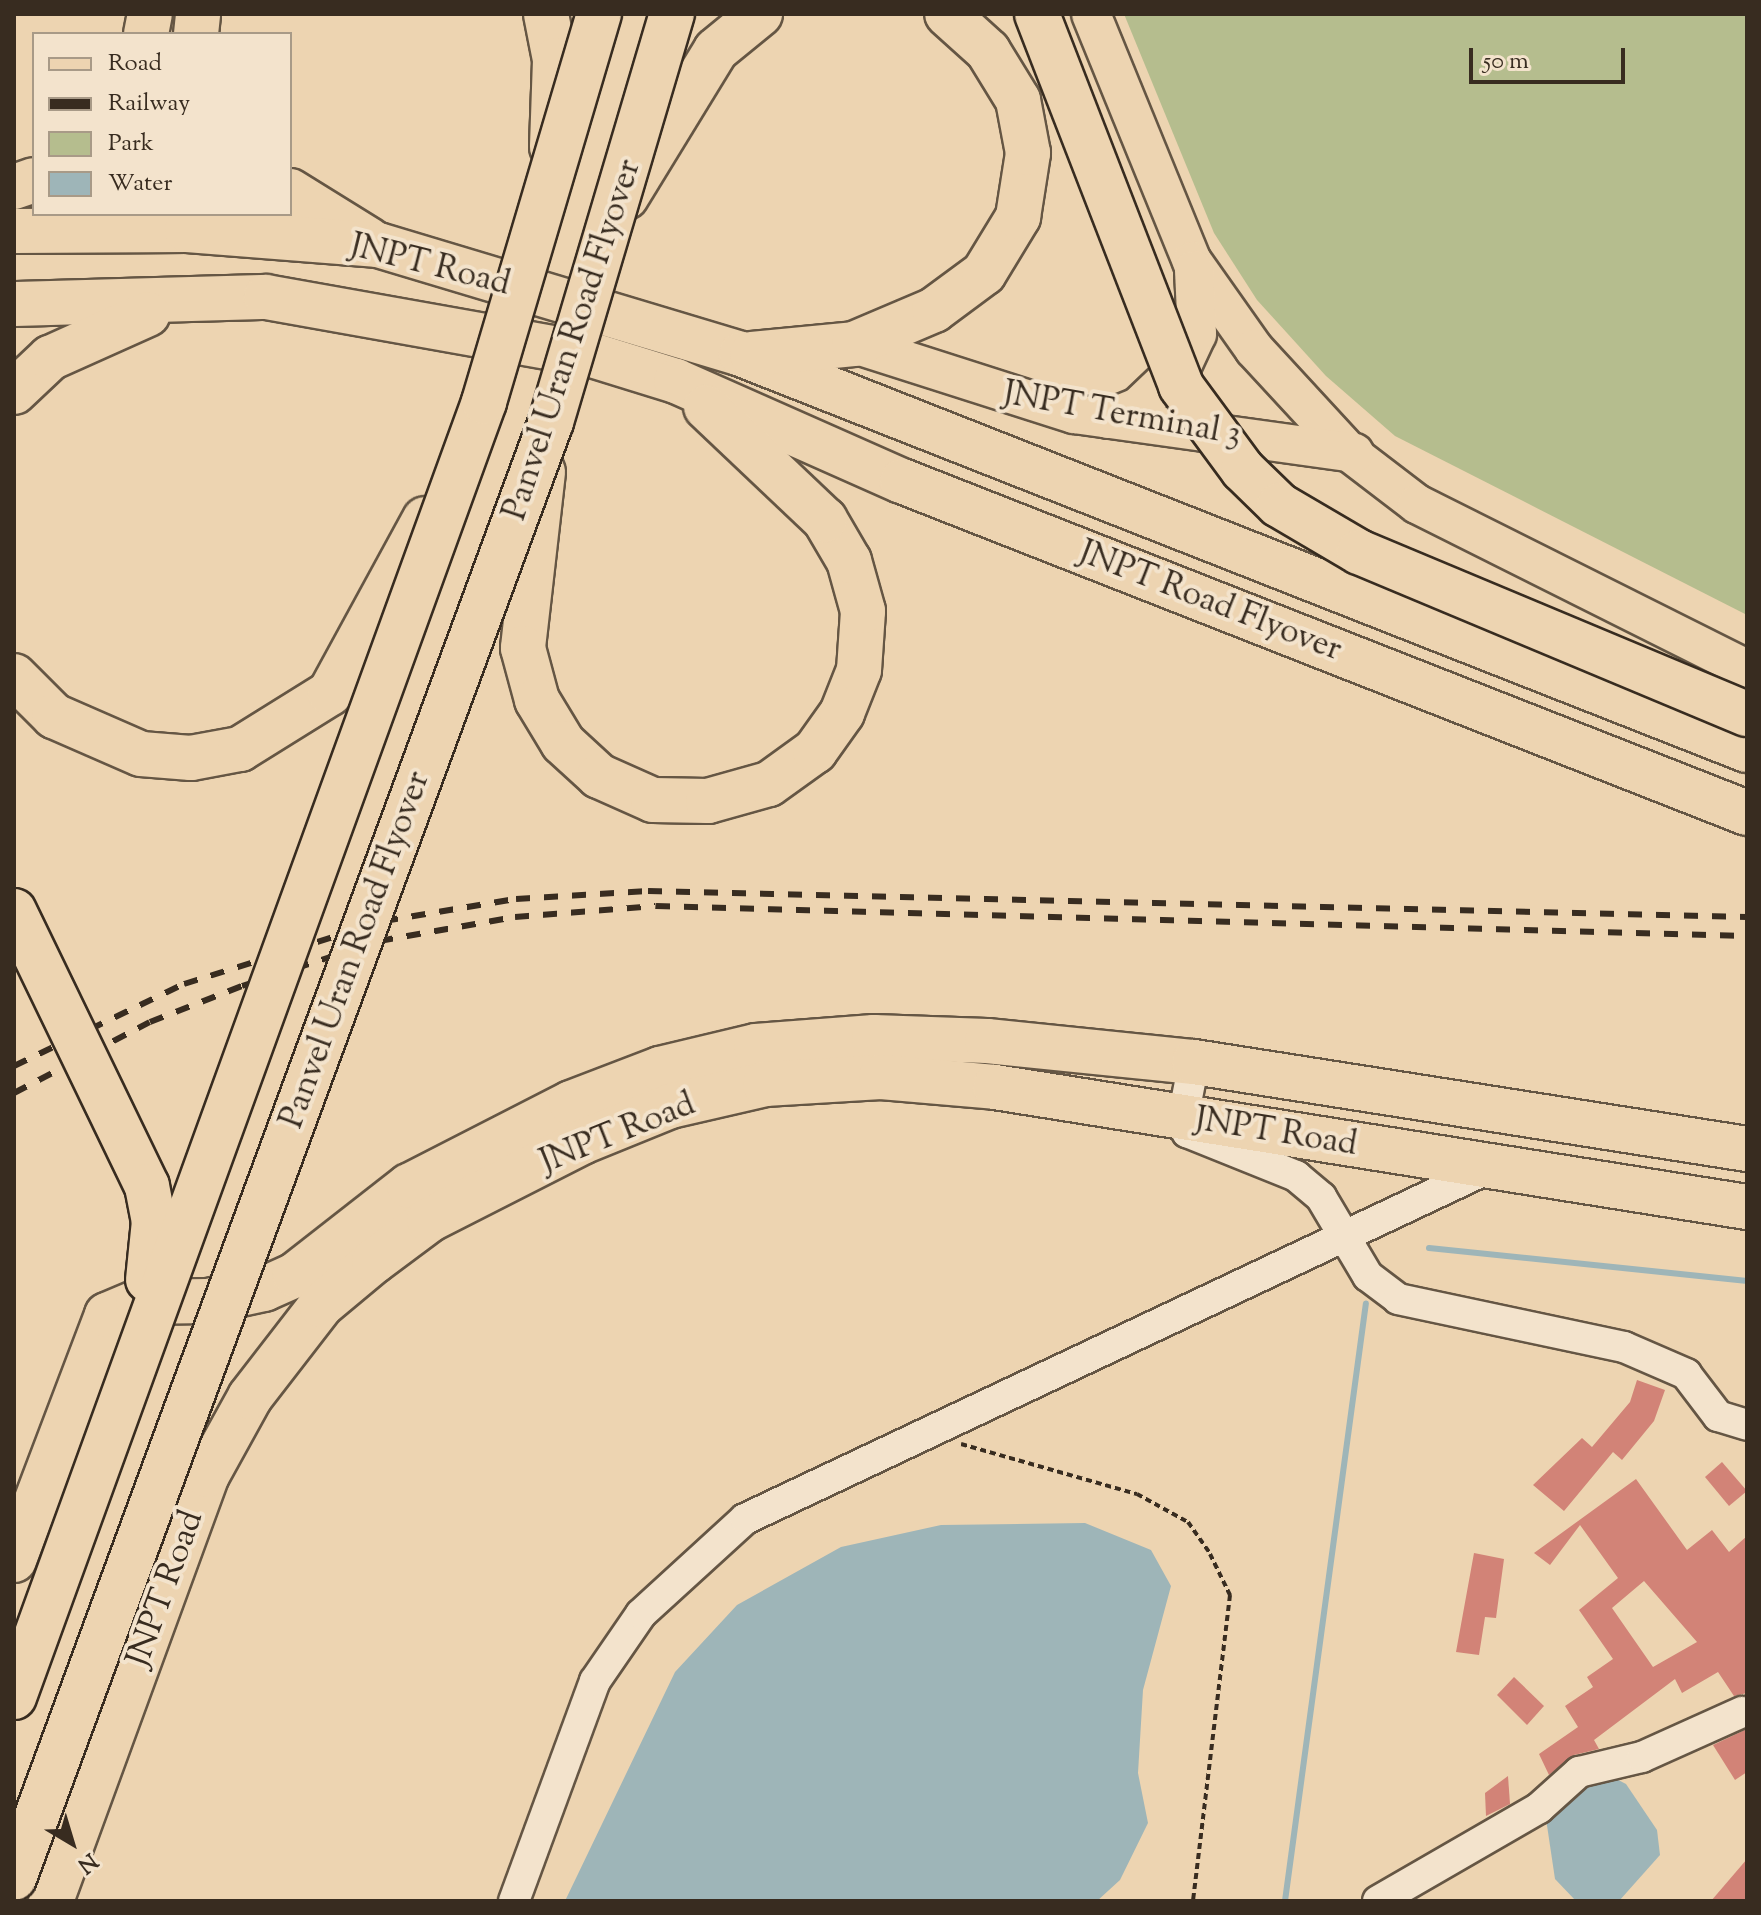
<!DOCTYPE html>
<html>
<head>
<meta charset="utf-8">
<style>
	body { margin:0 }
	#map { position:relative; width:1761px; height:1915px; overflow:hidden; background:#edd4b1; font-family:"Sorts Mill Goudy",serif }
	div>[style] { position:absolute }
	.green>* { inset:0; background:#b5bd8e }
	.water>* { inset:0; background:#9eb5b8 }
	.stream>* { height:6px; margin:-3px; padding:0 3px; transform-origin:3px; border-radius:3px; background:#9eb5b8 }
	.building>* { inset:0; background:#d28377 }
	.path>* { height:4px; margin-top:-2px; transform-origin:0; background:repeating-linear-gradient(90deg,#382c20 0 6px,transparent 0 10px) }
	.roads { filter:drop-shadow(2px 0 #655644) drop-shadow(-2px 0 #655644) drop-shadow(0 2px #655644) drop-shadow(0 -2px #655644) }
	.minor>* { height:30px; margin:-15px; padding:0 15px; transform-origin:15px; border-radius:15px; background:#f3e3cc }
	.major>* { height:38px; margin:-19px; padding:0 19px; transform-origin:19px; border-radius:19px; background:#edd4b1 }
	.highway>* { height:44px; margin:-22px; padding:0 22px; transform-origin:22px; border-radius:22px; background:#edd4b1 }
	.rail>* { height:6px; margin-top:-3px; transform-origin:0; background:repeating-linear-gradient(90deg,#382c20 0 14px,transparent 0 28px) }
	.bridges { filter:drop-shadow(2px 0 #382c20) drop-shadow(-2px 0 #382c20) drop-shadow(0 2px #382c20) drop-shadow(0 -2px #382c20) }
	.highway-bridge>* { height:44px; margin:-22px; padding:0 22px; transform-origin:22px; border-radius:22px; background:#edd4b1 }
	span { translate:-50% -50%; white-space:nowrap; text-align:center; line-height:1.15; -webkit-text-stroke:8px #f3e3cc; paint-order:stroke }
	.street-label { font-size:34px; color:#382c20 }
	.frame { position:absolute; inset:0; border:16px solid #382c20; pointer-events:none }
	.legend { position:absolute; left:32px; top:32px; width:260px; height:184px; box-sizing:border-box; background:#f3e3cc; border:2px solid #a89a87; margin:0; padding:10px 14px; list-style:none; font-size:24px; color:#382c20 }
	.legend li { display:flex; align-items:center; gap:16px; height:40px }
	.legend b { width:40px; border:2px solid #a89a87 }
	.north { position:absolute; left:32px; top:1803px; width:80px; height:80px; -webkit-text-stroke:6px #f3e3cc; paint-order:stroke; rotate:142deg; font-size:22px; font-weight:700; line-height:32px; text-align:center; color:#382c20 }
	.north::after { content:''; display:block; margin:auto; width:28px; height:36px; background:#382c20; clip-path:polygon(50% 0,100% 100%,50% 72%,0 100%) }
	.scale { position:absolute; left:1469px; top:48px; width:156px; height:36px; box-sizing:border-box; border:4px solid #382c20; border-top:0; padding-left:10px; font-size:24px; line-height:28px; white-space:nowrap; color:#382c20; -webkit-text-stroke:6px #f3e3cc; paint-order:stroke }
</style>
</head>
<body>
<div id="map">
	<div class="green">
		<i style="clip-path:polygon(1124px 14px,1747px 14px,1747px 615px,1395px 436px,1326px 376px,1257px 300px,1214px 233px)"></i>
	</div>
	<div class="water">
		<i style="clip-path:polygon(1085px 1523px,1151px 1550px,1171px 1586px,1143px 1690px,1138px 1773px,1148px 1823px,1120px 1880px,1097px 1901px,565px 1901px,675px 1672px,737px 1605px,841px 1547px,941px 1525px)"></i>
		<i style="clip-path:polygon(1601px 1771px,1626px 1784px,1657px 1830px,1660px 1855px,1619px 1901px,1576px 1901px,1555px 1879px,1545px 1812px)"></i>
	</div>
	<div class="stream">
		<i style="left:1429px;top:1248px;width:320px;rotate:5.9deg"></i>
		<i style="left:1285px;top:1901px;width:603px;rotate:-82.29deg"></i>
	</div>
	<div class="building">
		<i style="clip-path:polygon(1637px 1380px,1665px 1390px,1654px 1421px,1622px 1460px,1613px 1452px,1564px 1511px,1533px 1485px,1582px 1438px,1592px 1447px,1630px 1402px)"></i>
		<i style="clip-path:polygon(1722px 1462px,1747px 1491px,1729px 1506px,1705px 1477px)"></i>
		<i style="clip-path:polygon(evenodd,1636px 1479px,1687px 1550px,1712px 1530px,1729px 1552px,1747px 1536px,1747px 1693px,1734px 1696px,1718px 1672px,1682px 1693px,1675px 1679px,1594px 1740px,1599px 1749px,1574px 1755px,1549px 1775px,1539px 1754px,1578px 1727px,1565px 1706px,1593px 1687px,1587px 1677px,1613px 1659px,1579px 1610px,1618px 1578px,1580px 1525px,1550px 1565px,1534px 1553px,1636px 1479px,1644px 1581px,1697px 1642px,1653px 1667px,1612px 1608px,1644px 1581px)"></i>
		<i style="clip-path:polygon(1474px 1553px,1504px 1559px,1496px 1618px,1485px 1617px,1479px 1655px,1456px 1652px)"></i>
		<i style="clip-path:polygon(1514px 1677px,1544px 1706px,1527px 1725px,1497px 1695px)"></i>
		<i style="clip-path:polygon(1747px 1729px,1747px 1772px,1735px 1780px,1713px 1745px)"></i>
		<i style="clip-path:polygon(1508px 1776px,1510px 1804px,1486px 1816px,1485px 1793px)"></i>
		<i style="clip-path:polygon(1747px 1859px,1747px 1901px,1711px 1901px)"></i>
	</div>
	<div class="path">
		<i style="left:961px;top:1444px;width:183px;rotate:15.9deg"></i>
		<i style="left:1137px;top:1494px;width:58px;rotate:28.8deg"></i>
		<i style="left:1188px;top:1522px;width:39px;rotate:55deg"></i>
		<i style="left:1210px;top:1554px;width:46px;rotate:64deg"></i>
		<i style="left:1230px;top:1595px;width:308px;rotate:96.9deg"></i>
	</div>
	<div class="roads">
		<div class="minor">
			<i style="left:1194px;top:1062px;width:57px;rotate:101.1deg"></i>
			<i style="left:1183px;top:1118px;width:15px;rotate:74deg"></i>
			<i style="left:1187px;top:1132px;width:118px;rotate:22deg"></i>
			<i style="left:1296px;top:1176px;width:33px;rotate:40deg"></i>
			<i style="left:1321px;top:1197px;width:92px;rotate:59.3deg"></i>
			<i style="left:1368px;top:1276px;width:38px;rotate:37deg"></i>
			<i style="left:1398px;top:1299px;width:231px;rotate:12deg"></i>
			<i style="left:1624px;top:1347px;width:68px;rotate:23.5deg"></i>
			<i style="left:1686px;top:1374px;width:53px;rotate:52.7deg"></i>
			<i style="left:1718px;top:1416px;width:30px;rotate:17deg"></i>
			<i style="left:514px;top:1901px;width:234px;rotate:-69.8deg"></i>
			<i style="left:595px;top:1681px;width:81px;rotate:-55.5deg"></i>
			<i style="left:641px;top:1614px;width:141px;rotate:-42.4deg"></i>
			<i style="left:745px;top:1519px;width:825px;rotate:-25.26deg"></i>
			<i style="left:1378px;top:1901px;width:186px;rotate:-30deg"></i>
			<i style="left:1539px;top:1808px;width:54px;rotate:-42deg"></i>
			<i style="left:1579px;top:1772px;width:65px;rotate:-13.4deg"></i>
			<i style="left:1642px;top:1757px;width:110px;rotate:-24.2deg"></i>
		</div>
		<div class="major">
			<i style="left:1091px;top:14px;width:267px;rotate:67.8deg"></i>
			<i style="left:1192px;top:261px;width:108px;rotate:54.8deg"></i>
			<i style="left:1254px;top:349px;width:140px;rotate:47.3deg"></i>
			<i style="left:1349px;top:452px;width:86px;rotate:37.4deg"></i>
			<i style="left:1417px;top:504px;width:369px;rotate:26.6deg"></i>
			<i style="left:854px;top:344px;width:231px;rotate:17.7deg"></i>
			<i style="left:1074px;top:414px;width:283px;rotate:7.9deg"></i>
			<i style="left:1108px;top:419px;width:32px;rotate:-22deg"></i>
			<i style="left:1138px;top:407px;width:62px;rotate:-43.7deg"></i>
			<i style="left:1183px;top:364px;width:33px;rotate:-65deg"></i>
			<i style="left:1197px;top:334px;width:64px;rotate:-92.7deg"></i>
		</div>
		<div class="highway">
			<i style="left:546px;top:14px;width:47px;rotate:78.9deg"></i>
			<i style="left:555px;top:60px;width:87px;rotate:92deg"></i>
			<i style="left:146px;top:34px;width:20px;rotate:-79deg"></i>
			<i style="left:196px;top:34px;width:20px;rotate:-84deg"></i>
			<i style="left:14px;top:187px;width:21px;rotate:-19deg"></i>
			<i style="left:290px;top:191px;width:93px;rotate:31.8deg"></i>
			<i style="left:626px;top:197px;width:172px;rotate:-58.5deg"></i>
			<i style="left:716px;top:50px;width:57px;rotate:-39.3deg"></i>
			<i style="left:14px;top:231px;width:173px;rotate:-0.3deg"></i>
			<i style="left:187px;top:230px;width:192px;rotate:4.5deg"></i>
			<i style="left:378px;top:245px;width:379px;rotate:16.7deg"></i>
			<i style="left:741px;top:354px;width:1081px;rotate:21.49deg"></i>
			<i style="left:14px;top:304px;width:252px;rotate:-1.6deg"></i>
			<i style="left:266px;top:297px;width:331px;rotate:10.1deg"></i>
			<i style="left:592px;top:355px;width:88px;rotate:17.2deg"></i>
			<i style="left:676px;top:381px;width:247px;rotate:23.9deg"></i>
			<i style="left:902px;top:481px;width:908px;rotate:21.45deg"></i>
			<i style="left:752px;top:354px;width:102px;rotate:-5.6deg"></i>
			<i style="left:854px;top:344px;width:87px;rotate:-23deg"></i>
			<i style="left:934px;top:310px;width:62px;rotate:-36.5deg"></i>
			<i style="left:984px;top:273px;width:66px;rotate:-58.7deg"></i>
			<i style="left:1018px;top:217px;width:65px;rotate:-81.1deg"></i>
			<i style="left:1028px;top:153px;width:54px;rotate:-100.7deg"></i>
			<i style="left:1018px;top:100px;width:57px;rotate:-121.5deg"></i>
			<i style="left:988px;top:51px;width:55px;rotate:-137.9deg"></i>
			<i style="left:14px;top:392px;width:50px;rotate:-43.4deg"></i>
			<i style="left:50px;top:358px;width:107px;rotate:-24.2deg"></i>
			<i style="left:543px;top:472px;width:177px;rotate:96.5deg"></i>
			<i style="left:523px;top:648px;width:54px;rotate:74.9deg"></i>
			<i style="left:537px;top:700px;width:50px;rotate:58.8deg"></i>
			<i style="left:563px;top:743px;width:49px;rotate:42.5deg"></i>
			<i style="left:599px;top:776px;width:59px;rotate:24deg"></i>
			<i style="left:653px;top:800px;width:55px;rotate:1deg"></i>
			<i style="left:708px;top:801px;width:63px;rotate:-15.6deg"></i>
			<i style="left:769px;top:784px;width:57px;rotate:-35.7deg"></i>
			<i style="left:815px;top:751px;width:47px;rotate:-54.6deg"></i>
			<i style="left:842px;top:713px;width:46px;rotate:-68.4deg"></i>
			<i style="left:859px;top:670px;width:59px;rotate:-86.1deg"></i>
			<i style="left:863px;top:611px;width:52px;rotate:-105.6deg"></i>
			<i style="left:849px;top:561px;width:48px;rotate:-120.3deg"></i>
			<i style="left:825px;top:520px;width:164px;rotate:-136.5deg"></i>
			<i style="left:14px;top:676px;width:57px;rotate:45deg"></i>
			<i style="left:54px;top:716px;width:95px;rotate:23.6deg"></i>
			<i style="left:141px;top:754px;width:50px;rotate:4.6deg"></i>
			<i style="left:191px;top:758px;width:50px;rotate:-10.4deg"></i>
			<i style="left:240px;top:749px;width:106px;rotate:-31.9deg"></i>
			<i style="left:330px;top:693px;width:198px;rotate:-61.4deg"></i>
			<i style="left:14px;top:1560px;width:262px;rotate:-69.2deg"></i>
			<i style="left:107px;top:1315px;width:34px;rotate:-23deg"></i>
			<i style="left:138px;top:1302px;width:70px;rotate:-0.8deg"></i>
			<i style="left:208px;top:1301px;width:57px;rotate:-12.1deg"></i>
			<i style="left:264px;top:1289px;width:34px;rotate:-24deg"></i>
			<i style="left:295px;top:1275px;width:145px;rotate:-38deg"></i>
			<i style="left:409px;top:1186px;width:182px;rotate:-27.1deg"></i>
			<i style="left:571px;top:1103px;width:95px;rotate:-20.9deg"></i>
			<i style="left:660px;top:1069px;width:99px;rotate:-13.5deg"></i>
			<i style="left:756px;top:1046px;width:118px;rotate:-4.4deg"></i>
			<i style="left:874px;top:1037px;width:113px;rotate:2deg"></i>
			<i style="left:987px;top:1041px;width:208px;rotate:5.8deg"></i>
			<i style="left:1194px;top:1062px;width:560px;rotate:8.94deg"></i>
			<i style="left:51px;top:1901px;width:454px;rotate:-69.9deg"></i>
			<i style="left:207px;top:1475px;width:89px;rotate:-61.1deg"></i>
			<i style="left:250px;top:1397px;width:116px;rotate:-52.3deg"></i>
			<i style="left:321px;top:1305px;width:69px;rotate:-39.7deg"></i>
			<i style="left:374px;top:1261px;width:69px;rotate:-36.7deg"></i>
			<i style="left:429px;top:1220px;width:172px;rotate:-27deg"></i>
			<i style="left:582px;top:1142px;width:95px;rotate:-22.2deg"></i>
			<i style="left:670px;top:1106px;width:98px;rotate:-13deg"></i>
			<i style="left:765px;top:1084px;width:116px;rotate:-3.5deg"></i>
			<i style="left:881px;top:1077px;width:114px;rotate:5deg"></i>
			<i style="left:995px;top:1087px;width:762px;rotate:9.07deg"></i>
		</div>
	</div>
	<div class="rail">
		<i style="left:14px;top:1066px;width:189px;rotate:-25.8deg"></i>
		<i style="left:184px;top:984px;width:210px;rotate:-17.5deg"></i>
		<i style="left:384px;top:921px;width:134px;rotate:-9.5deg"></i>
		<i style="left:516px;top:899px;width:132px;rotate:-3.5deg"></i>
		<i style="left:648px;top:891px;width:1099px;rotate:1.36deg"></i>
		<i style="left:14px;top:1093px;width:153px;rotate:-27.6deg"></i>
		<i style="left:150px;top:1022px;width:99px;rotate:-21.4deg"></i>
		<i style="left:242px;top:986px;width:144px;rotate:-18.2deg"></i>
		<i style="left:379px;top:941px;width:138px;rotate:-10deg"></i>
		<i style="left:515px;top:917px;width:141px;rotate:-4.5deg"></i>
		<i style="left:656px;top:906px;width:1091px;rotate:1.58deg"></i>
	</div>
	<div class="bridges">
		<div class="highway-bridge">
			<i style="left:1037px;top:14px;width:399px;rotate:68.8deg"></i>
			<i style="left:1181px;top:386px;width:104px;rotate:53.6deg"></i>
			<i style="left:1243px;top:470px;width:50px;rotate:44.2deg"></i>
			<i style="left:1279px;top:505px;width:93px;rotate:30.4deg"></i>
			<i style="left:1359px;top:552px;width:420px;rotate:22.7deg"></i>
			<i style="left:14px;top:911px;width:305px;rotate:64.2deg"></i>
			<i style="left:147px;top:1186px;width:36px;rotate:79deg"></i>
			<i style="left:154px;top:1221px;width:59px;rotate:95.8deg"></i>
			<i style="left:14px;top:1697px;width:1378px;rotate:-70.05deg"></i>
			<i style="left:484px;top:402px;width:405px;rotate:-73.5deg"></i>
			<i style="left:14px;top:1878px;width:1552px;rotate:-69.76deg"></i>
			<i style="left:551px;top:422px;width:426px;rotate:-73.5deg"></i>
		</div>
	</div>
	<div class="street-label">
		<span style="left:430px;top:266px;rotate:14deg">JNPT Road</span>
		<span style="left:573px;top:340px;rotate:-72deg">Panvel Uran Road Flyover</span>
		<span style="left:1122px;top:415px;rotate:10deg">JNPT Terminal 3</span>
		<span style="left:1210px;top:602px;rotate:21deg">JNPT Road Flyover</span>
		<span style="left:356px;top:950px;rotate:-70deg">Panvel Uran Road Flyover</span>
		<span style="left:1276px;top:1133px;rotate:9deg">JNPT Road</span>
		<span style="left:618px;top:1134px;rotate:-22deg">JNPT Road</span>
		<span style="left:166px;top:1589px;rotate:-70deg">JNPT Road</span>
	</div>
	<div class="frame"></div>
	<ul class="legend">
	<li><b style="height:10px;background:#edd4b1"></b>Road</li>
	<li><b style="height:10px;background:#382c20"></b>Railway</li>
	<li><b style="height:22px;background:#b5bd8e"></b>Park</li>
	<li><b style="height:22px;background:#9eb5b8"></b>Water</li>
	</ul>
	<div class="north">N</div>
	<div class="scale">50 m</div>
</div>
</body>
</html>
